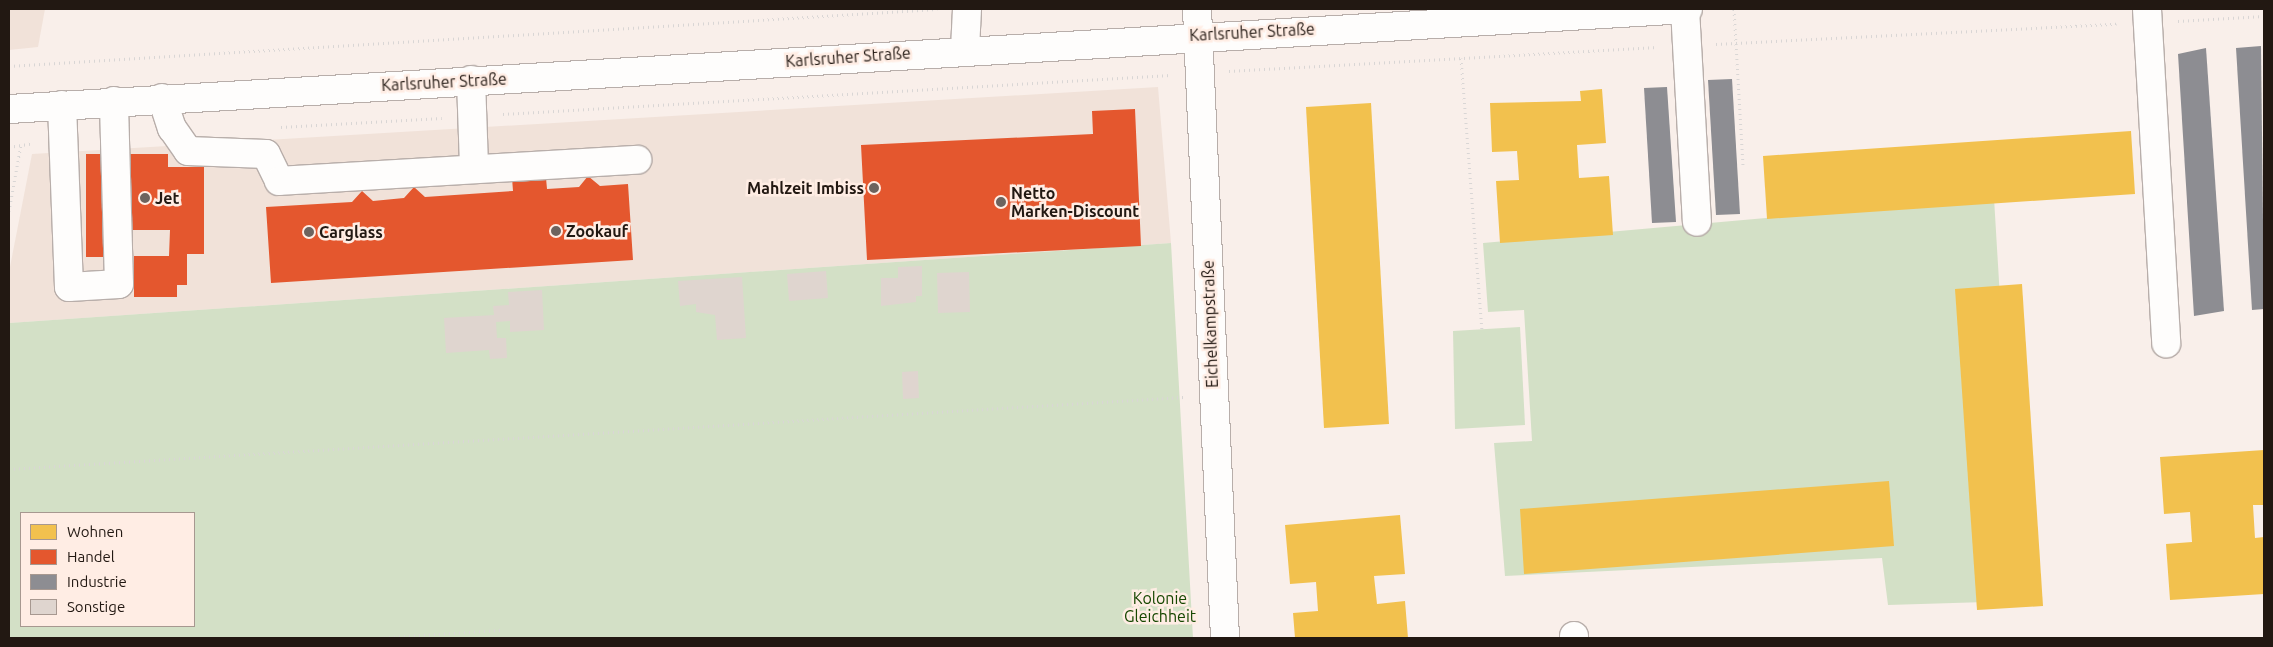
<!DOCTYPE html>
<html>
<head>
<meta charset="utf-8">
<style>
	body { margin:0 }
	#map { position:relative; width:2273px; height:647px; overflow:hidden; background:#f9efea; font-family:Ubuntu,sans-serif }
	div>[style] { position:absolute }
	.built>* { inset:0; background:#f1e2d9 }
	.green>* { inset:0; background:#d3e0c6 }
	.homes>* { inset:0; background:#f2c14e }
	.shops>* { inset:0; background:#e4572e }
	.industry>* { inset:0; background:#8d8d92 }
	.building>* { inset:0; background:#dfd5cf }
	.path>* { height:3px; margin-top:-1.5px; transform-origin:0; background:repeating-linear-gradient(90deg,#d9d6d5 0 1px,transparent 0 5px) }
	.roads { filter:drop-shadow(1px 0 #b8aeaa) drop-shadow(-1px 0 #b8aeaa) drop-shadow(0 1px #b8aeaa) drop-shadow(0 -1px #b8aeaa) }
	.minor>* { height:28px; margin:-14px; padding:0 14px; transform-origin:14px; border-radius:14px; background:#fefdfc }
	.dots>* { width:14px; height:14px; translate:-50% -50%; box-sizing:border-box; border:2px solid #ffede4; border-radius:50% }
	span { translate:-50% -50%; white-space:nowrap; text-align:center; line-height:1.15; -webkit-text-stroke:5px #ffede4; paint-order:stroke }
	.street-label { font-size:16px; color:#221812 }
	.poi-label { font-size:16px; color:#221812; font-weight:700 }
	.right { translate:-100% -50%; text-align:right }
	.left { translate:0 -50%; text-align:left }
	.park-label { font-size:16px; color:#164700 }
	.frame { position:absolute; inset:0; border:10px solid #221812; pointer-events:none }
	.legend { position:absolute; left:20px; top:512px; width:175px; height:115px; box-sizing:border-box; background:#ffede4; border:1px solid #a79890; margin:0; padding:6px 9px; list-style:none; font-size:15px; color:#221812 }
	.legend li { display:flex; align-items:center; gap:10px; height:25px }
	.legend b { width:25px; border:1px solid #a79890 }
</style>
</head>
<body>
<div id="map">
	<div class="built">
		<i style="clip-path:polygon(9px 9px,45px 9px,38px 47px,9px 50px)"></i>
		<i style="clip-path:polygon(1158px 87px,1171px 243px,9px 323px,9px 272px,32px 154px)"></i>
	</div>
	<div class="green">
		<i style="clip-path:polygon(1994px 198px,2006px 398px,1986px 602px,1888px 605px,1882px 558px,1505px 576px,1494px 443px,1532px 441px,1524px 310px,1488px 312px,1483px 243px)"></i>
		<i style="clip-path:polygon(evenodd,1171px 243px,1193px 638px,9px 638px,9px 323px,1171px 243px,21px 513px,194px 513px,194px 626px,21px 626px,21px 513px)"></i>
		<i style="clip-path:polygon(1520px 327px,1525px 425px,1455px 429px,1453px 331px)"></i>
	</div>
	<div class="homes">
		<i style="clip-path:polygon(1602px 89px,1606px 143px,1577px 145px,1579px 178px,1609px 176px,1613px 235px,1500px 243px,1496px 181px,1519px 180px,1517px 151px,1492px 152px,1490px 103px,1581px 101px,1580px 91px)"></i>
		<i style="clip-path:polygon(1371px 103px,1389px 424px,1324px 428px,1306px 107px)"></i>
		<i style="clip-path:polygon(2131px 131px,2135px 194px,1767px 219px,1763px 156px)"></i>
		<i style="clip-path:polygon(2022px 284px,2043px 606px,1977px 610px,1955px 289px)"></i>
		<i style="clip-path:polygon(2264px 450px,2264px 505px,2253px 505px,2255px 538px,2264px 537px,2264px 594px,2170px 600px,2166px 544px,2192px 542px,2190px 512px,2164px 514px,2160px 457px)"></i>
		<i style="clip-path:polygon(1889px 481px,1894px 546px,1524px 574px,1520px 509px)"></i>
		<i style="clip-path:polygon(1400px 515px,1405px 574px,1374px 576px,1377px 604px,1405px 601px,1408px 638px,1295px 638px,1293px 613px,1318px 611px,1316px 582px,1290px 584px,1285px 525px)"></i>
	</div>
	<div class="shops">
		<i style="clip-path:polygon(1135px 109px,1141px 246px,867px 260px,861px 145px,1093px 134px,1092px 111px)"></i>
		<i style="clip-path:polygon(86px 154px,168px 154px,168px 167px,204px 167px,204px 254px,187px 254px,187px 285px,177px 285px,177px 297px,134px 297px,134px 256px,169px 256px,170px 230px,129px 230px,129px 257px,86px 257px)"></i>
		<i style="clip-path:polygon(588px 176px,600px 186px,628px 184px,633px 260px,271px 283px,266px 207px,352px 202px,362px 191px,373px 201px,404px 198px,414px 187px,425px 197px,513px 191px,512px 178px,546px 178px,547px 189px,579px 187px)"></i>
	</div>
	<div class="industry">
		<i style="clip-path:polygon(2261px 46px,2264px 309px,2252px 310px,2236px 48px)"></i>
		<i style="clip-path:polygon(2206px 48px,2224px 311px,2194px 316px,2178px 54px)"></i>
		<i style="clip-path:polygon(1732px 79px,1740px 214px,1716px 215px,1708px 80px)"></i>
		<i style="clip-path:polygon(1667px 87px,1676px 222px,1652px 223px,1644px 88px)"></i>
	</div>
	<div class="building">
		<i style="clip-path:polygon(922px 266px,922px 296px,916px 296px,916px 302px,881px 306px,881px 278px,898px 278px,898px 267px)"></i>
		<i style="clip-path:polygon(826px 271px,828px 298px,789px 301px,787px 274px)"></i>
		<i style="clip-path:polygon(969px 272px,970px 312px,938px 313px,937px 273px)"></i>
		<i style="clip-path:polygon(742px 277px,746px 338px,717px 340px,715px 315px,696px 312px,696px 304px,680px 306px,678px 281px)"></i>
		<i style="clip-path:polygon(542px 290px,544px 330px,510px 332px,510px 321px,496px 322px,497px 338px,506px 338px,507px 358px,490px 359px,489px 350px,446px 353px,444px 318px,494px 315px,493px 306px,509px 305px,508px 292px)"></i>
		<i style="clip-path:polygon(918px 371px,919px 398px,903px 399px,902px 372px)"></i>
	</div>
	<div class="path">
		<i style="left:1734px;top:9px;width:157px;rotate:86.7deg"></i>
		<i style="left:2178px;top:21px;width:86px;rotate:-3.3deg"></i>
		<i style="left:1716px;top:44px;width:401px;rotate:-2.9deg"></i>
		<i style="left:1461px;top:58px;width:272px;rotate:85.6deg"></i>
		<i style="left:9px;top:66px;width:930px;rotate:-3.51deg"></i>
		<i style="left:1229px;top:71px;width:429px;rotate:-3.2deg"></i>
		<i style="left:503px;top:114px;width:669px;rotate:-3.34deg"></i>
		<i style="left:281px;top:127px;width:161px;rotate:-3.2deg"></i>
		<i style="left:9px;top:147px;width:24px;rotate:-9deg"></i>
		<i style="left:9px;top:211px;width:68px;rotate:-79.8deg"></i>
		<i style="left:9px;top:469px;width:1177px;rotate:-3.51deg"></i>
		<i style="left:374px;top:638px;width:127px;rotate:-3.6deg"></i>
	</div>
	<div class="roads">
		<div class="minor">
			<i style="left:1197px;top:9px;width:630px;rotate:87.45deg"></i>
			<i style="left:1685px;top:9px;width:213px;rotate:86.8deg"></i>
			<i style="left:2147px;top:9px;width:335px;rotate:86.7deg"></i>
			<i style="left:965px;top:49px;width:40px;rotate:-87.1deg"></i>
			<i style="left:471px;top:80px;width:88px;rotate:88deg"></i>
			<i style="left:162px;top:98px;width:32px;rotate:72deg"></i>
			<i style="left:172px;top:128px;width:28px;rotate:55deg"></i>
			<i style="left:188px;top:151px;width:78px;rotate:2.2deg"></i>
			<i style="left:266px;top:154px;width:30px;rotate:64deg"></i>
			<i style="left:279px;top:181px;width:359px;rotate:-3.4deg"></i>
			<i style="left:62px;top:105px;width:182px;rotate:87.8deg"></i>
			<i style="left:69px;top:287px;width:50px;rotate:-3.4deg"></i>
			<i style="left:119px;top:284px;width:183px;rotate:-91.6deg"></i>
			<i style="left:9px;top:109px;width:1682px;rotate:-3.41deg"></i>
			<i style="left:1574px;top:636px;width:2px;rotate:90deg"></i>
		</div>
	</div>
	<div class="dots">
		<i style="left:874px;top:188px;background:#6d635e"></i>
		<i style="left:145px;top:198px;background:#6d635e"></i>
		<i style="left:1001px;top:202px;background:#6d635e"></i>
		<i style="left:556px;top:231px;background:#6d635e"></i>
		<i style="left:309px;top:232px;background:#6d635e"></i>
	</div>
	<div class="street-label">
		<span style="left:1252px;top:32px;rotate:-3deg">Karlsruher Straße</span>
		<span style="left:848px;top:57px;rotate:-4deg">Karlsruher Straße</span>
		<span style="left:444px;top:82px;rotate:-3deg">Karlsruher Straße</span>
		<span style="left:1210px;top:324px;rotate:-92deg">Eichelkampstraße</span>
	</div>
	<div class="poi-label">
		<span class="right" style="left:864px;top:188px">Mahlzeit Imbiss</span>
		<span class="left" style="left:1011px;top:202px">Netto<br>Marken-Discount</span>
		<span class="left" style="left:155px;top:198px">Jet</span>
		<span class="left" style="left:566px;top:231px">Zookauf</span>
		<span class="left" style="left:319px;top:232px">Carglass</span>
	</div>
	<div class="park-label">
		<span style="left:1160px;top:607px">Kolonie<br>Gleichheit</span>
	</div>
	<div class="frame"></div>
	<ul class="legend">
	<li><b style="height:14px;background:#f2c14e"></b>Wohnen</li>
	<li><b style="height:14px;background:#e4572e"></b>Handel</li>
	<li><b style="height:14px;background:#8d8d92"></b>Industrie</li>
	<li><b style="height:14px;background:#dfd5cf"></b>Sonstige</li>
	</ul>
</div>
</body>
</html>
